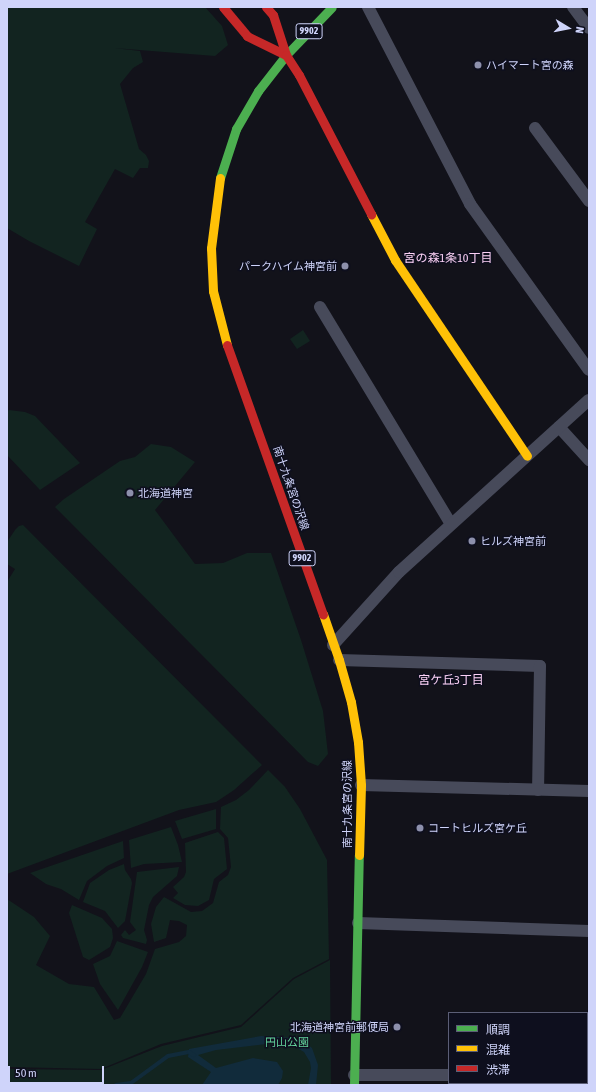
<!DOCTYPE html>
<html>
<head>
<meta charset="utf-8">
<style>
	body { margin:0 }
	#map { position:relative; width:596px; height:1092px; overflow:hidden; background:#12121a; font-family:"Asap Condensed","Noto Sans JP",sans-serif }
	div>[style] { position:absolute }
	.green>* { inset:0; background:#122420 }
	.water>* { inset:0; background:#112b3b }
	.stream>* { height:4px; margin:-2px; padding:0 2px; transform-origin:2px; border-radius:2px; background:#112b3b }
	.street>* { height:12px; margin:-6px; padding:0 6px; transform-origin:6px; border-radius:6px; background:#474a5a }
	.fast>* { height:9px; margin:-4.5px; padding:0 4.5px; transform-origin:4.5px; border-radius:4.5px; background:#4caf50 }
	.slow>* { height:9px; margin:-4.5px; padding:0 4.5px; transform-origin:4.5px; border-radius:4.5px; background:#ffc107 }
	.jam>* { height:9px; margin:-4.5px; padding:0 4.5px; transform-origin:4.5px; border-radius:4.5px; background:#c62828 }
	.dots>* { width:11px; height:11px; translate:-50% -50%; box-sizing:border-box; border:2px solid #0e0f1e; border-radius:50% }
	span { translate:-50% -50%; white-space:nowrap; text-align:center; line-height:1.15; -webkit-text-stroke:3px #0e0f1e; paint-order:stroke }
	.shield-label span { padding:1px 3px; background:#0e0f1e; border:1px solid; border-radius:3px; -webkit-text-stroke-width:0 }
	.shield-label { font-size:10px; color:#cfd4fa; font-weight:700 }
	.poi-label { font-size:11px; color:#cfd4fa }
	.left { translate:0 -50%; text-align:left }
	.right { translate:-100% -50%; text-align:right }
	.street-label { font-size:11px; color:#cfd4fa }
	.park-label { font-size:11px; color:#63d39c }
	.neighbourhood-label { font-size:12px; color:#fbd1f5 }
	.frame { position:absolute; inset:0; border:8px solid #cfd4fa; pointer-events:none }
	.legend { position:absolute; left:448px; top:1012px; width:140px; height:72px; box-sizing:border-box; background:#0e0f1e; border:1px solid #5b5e76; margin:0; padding:5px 7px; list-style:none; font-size:12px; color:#cfd4fa }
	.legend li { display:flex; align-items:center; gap:8px; height:20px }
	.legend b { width:20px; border:1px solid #5b5e76 }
	.north { position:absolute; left:548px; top:8px; width:40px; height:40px; -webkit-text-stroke:3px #0e0f1e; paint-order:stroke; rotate:100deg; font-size:11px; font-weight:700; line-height:16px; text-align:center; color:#cfd4fa }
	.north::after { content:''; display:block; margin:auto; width:14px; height:18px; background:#cfd4fa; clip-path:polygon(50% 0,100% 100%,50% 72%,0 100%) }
	.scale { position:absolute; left:8px; top:1066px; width:96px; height:18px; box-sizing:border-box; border:2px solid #cfd4fa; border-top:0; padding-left:5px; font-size:12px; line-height:14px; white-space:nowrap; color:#cfd4fa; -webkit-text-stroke:3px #0e0f1e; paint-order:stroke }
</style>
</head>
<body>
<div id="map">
	<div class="green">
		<i style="clip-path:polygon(7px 7px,205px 7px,222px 26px,228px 45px,215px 56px,114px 48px,140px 51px,143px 62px,133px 68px,120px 84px,139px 149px,146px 155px,149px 161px,148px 168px,140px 168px,133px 178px,115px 169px,85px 222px,97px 229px,79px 266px,29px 241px,7px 228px)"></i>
		<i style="clip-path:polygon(303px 330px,310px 341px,297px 349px,290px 339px)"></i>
		<i style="clip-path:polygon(9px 410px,25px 412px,35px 416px,80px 463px,40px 490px,7px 455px,7px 411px)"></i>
		<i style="clip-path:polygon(151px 444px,171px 447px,195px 462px,155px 510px,195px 564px,223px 563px,247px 553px,271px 553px,301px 640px,323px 711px,328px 754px,318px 766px,308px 762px,55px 507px,64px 499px,120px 461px,135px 457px)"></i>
		<i style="clip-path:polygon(23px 525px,262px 765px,234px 790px,216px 802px,179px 810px,7px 874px,7px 582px,15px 569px,7px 564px,7px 542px,15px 530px,19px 526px)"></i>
		<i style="clip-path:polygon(268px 770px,285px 787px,300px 809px,327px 860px,329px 959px,293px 978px,241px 1025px,161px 1044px,101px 1069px,7px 1067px,7px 899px,34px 917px,50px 936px,36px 965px,69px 984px,94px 987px,114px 1020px,120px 1018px,146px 974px,155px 949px,179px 942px,186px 936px,187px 925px,179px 921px,170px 920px,166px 938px,154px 942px,151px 924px,156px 907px,164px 897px,191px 912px,202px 911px,213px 903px,219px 882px,228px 875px,231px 867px,228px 838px,220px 829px,221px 807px,236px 800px,249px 790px)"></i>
		<i style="clip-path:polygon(216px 809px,216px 829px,182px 839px,175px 821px)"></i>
		<i style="clip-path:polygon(171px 827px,178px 845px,182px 862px,144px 864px,131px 868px,129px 840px)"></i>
		<i style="clip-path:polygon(218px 832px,224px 838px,227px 869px,214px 879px,209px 900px,198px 906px,185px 905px,173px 898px,178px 893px,173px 887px,184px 877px,186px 872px,185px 843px)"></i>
		<i style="clip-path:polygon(123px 841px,124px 858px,107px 866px,87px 881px,79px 900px,61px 889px,46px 884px,30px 873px)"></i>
		<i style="clip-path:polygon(124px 864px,125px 870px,131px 879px,132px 883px,125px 921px,118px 928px,105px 911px,83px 902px,90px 883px,109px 870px)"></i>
		<i style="clip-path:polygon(179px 867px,177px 876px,153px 897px,149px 905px,144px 930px,147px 940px,146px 944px,123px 938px,121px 935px,125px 930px,129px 935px,136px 930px,130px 922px,137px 872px)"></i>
		<i style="clip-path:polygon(72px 905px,102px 918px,112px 929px,113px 938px,110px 947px,89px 960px,83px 957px,69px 913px)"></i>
		<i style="clip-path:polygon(117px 941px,148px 952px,142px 967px,118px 1010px,100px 984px,93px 964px,110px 956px)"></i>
		<i style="clip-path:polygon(330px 960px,331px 1085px,7px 1085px,7px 1069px,101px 1070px,162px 1046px,241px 1027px,294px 979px)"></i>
	</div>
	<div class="water">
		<i style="clip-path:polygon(261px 1036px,294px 1038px,306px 1043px,312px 1048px,318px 1065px,316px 1085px,308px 1085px,311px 1068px,310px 1062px,304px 1052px,292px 1045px,274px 1043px,216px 1050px,198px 1055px,216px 1068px,253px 1058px,277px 1062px,283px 1071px,282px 1078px,278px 1085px,202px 1085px,211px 1072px,188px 1057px,189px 1049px)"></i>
	</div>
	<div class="stream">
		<i style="left:7px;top:1084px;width:42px;rotate:1.4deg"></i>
		<i style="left:116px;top:1085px;width:15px;rotate:-8deg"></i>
		<i style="left:131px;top:1083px;width:46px;rotate:-36.1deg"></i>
		<i style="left:168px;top:1056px;width:21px;rotate:-11deg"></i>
		<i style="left:189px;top:1052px;width:6px;rotate:31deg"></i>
	</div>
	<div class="street">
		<i style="left:368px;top:7px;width:222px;rotate:62.6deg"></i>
		<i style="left:470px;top:204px;width:204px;rotate:54.4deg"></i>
		<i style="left:573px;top:7px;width:26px;rotate:53deg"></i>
		<i style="left:535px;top:128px;width:91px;rotate:53.5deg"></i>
		<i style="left:320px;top:307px;width:253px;rotate:58.9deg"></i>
		<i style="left:559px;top:427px;width:45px;rotate:47.7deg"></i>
		<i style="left:333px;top:645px;width:98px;rotate:-47.9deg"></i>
		<i style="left:399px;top:572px;width:256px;rotate:-42.2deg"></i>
		<i style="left:339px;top:660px;width:201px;rotate:1.7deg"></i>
		<i style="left:540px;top:666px;width:124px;rotate:90.9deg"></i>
		<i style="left:361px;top:785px;width:228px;rotate:1.5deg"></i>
		<i style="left:358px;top:923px;width:231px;rotate:2deg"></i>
		<i style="left:587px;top:1074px;width:2px"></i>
		<i style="left:354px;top:1075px;width:95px"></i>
	</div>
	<div class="fast">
		<i style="left:220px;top:178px;width:52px;rotate:-71.9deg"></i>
		<i style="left:236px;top:129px;width:44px;rotate:-59.9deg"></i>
		<i style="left:258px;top:91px;width:46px;rotate:-52.1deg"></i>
		<i style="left:286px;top:55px;width:66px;rotate:-46.2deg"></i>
		<i style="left:354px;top:1085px;width:230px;rotate:-88.8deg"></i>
	</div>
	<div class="slow">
		<i style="left:220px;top:178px;width:71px;rotate:97.3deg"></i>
		<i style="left:211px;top:248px;width:43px;rotate:87.3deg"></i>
		<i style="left:213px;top:291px;width:56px;rotate:75.5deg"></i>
		<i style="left:371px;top:214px;width:52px;rotate:62.4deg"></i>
		<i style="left:395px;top:260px;width:236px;rotate:56deg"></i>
		<i style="left:323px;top:614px;width:49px;rotate:70.8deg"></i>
		<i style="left:339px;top:660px;width:44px;rotate:74.1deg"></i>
		<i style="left:351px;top:702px;width:41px;rotate:80.1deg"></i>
		<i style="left:358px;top:742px;width:43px;rotate:86deg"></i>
		<i style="left:361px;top:785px;width:70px;rotate:91.6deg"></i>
	</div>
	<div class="jam">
		<i style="left:223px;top:7px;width:38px;rotate:50deg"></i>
		<i style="left:247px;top:36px;width:43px;rotate:26deg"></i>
		<i style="left:266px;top:7px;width:11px;rotate:49deg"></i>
		<i style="left:273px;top:15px;width:42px;rotate:72deg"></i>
		<i style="left:286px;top:55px;width:24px;rotate:57deg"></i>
		<i style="left:299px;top:75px;width:157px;rotate:62.6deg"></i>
		<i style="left:227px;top:345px;width:286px;rotate:70.4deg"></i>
	</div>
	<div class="dots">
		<i style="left:478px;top:65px;background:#8d90ac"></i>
		<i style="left:345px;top:266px;background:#8d90ac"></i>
		<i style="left:130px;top:493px;background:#8d90ac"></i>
		<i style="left:472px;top:541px;background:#8d90ac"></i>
		<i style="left:420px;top:828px;background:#8d90ac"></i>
		<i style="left:397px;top:1027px;background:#8d90ac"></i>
	</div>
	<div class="shield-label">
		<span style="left:309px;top:31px">9902</span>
		<span style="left:302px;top:558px">9902</span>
	</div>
	<div class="poi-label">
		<span class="left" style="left:486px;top:65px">ハイマート宮の森</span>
		<span class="right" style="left:337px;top:266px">パークハイム神宮前</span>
		<span class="left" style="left:138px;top:493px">北海道神宮</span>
		<span class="left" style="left:480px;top:541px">ヒルズ神宮前</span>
		<span class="left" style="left:428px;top:828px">コートヒルズ宮ケ丘</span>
		<span class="right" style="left:389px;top:1027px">北海道神宮前郵便局</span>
	</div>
	<div class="street-label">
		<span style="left:291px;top:488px;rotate:71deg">南十九条宮の沢線</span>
		<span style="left:347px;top:804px;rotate:-90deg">南十九条宮の沢線</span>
	</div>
	<div class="park-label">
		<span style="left:287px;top:1042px">円山公園</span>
	</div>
	<div class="neighbourhood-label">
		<span style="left:448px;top:259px">宮の森1条10丁目</span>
		<span style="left:451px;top:681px">宮ケ丘3丁目</span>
	</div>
	<div class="frame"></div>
	<ul class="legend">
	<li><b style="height:5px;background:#4caf50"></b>順調</li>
	<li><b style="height:5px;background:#ffc107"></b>混雑</li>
	<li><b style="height:5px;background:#c62828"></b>渋滞</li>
	</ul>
	<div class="north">N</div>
	<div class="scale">50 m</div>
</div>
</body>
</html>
